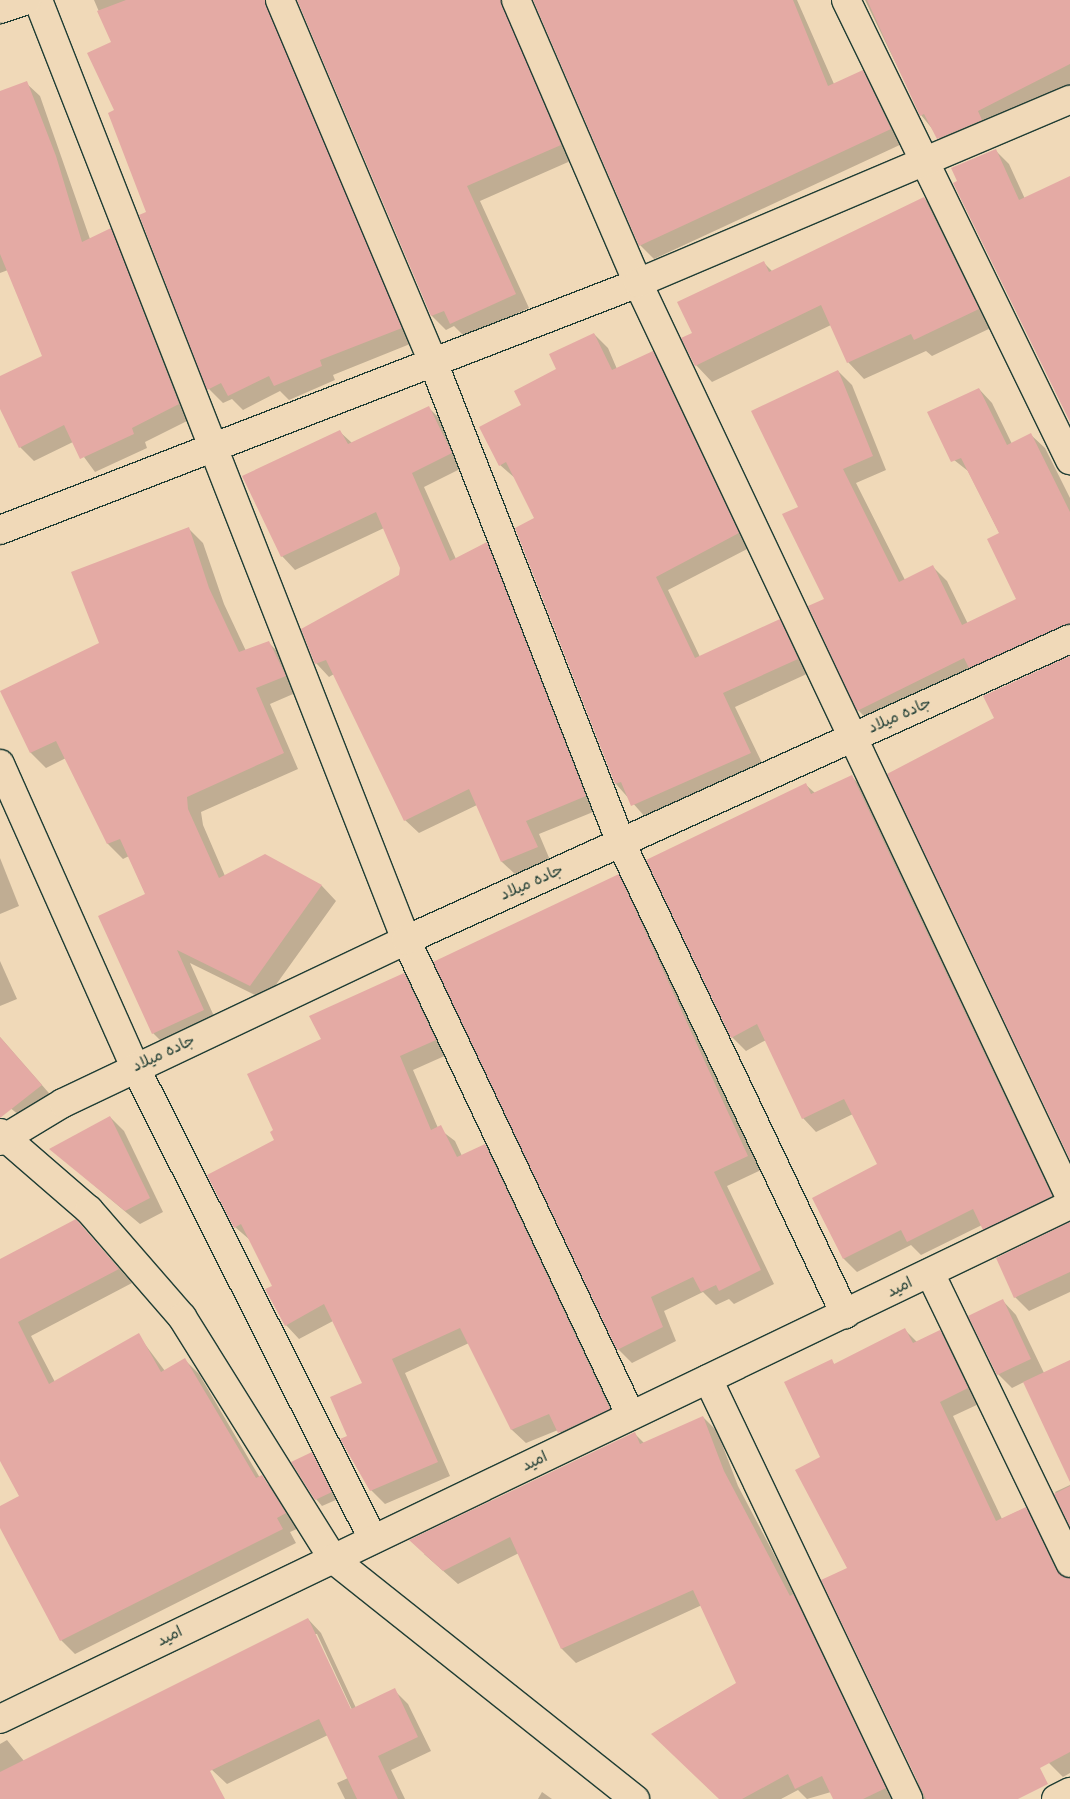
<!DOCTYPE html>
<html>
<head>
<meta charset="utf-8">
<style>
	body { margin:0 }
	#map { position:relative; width:1070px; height:1799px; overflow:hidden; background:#f0d9b8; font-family:Mynerve,"Playpen Sans Arabic",sans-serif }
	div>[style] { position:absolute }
	.shadow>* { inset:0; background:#0003 }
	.building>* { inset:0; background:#e4aaa4 }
	.roads { filter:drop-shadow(1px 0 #1f3d34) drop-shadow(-1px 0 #1f3d34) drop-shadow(0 1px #1f3d34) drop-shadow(0 -1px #1f3d34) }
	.street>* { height:28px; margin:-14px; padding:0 14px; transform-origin:14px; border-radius:14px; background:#f0d9b8 }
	span { translate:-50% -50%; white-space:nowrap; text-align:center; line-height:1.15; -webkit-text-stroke:4.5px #f0d9b8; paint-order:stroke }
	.street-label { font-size:16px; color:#1f3d34 }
</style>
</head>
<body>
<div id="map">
	<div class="shadow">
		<i style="clip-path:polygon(94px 0,288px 0,415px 342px,333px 375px,335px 380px,289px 400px,280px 391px,243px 410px,232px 399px,223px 403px,209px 389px,141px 216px,148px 213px,116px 111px,112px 42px)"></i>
		<i style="clip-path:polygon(298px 0,523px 0,575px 159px,480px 201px,529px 308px,465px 337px,454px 326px,446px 330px,432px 316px)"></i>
		<i style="clip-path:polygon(534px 0,797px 0,834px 84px,862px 72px,877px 86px,904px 143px,654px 259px,640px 245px)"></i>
		<i style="clip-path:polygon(865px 0,1070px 0,1070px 89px,1067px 87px,991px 125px,952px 153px,921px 115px)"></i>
		<i style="clip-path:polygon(26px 83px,40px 96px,90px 239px,110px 230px,124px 244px,193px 418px,145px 442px,147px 448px,95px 472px,73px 442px,34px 461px,20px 447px,0 406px,0 378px,44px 356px,8px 270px,0 273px,0 92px)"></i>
		<i style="clip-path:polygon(995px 150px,1009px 164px,1025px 199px,1070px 178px,1070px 406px)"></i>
		<i style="clip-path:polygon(924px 198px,941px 215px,995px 326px,932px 356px,926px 351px,864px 379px,848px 362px,831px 325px,712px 382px,696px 365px,693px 334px,763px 262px,773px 272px)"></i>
		<i style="clip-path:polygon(594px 334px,608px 348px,617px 369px,653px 353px,666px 366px,751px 547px,668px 590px,700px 657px,779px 621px,793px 634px,811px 672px,735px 707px,764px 767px,646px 818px,616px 784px,536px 518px,515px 478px,500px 465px,523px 406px)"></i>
		<i style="clip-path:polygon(838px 371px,852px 385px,886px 470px,856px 483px,905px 580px,933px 567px,947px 581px,968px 624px,1017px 600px,1000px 534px,968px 471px,949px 456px,979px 389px,992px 403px,1012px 444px,1031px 435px,1045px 448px,1070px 498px,1070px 642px,872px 724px,858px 710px,799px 507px)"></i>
		<i style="clip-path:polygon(429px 408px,442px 421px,464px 467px,424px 487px,456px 559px,486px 543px,500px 557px,598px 810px,539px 834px,550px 860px,516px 875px,502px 862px,477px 805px,419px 833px,405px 820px,334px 674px,329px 677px,316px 663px,400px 576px,402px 568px,384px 528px,295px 570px,282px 556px,244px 476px,340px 432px,352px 443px)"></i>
		<i style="clip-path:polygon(188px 528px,203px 543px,224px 604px,246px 651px,268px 642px,283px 657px,300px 691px,270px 704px,298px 769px,201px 812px,203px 825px,225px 876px,265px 855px,322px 886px,336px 901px,265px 1000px,190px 963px,218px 1025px,168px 1048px,153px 1033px,146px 895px,129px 856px,123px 859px,108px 844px,66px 758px,46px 768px,31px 753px,2px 692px,100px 644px)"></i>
		<i style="clip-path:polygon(852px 777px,865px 790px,1065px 1210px,997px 1242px,982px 1225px,921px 1255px,911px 1245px,857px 1272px,844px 1259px,814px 1198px,879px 1165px,853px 1114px,816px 1132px,803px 1118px,766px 1040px,746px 1051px,732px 1037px,805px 784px,815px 793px)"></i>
		<i style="clip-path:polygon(0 858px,19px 906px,0 914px)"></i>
		<i style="clip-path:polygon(618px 876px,632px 890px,761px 1170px,727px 1186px,774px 1284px,734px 1304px,729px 1299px,716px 1305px,703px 1292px,664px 1311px,676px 1341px,632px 1363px,618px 1349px)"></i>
		<i style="clip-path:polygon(0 961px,17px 999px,0 1006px)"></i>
		<i style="clip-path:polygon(404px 974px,418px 988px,449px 1054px,413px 1070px,438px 1128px,455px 1141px,462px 1156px,485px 1145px,498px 1159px,623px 1422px,573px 1446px,558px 1430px,526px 1443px,512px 1430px,469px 1343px,405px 1373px,450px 1476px,385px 1504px,371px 1490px,348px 1436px,364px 1384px,333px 1321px,299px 1339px,286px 1325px,274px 1286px,250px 1240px,235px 1227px,275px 1141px,275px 1131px,322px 1040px)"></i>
		<i style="clip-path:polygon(0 1037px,55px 1100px,28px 1122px,0 1100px)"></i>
		<i style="clip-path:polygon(110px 1117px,124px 1131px,163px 1212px,140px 1224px,51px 1149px)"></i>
		<i style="clip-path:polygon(1070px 1224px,1070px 1292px,1029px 1311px,1015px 1297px)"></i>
		<i style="clip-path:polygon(89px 1235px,132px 1283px,31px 1336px,55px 1382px,138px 1335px,165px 1371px,185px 1360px,199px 1374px,260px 1478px,276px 1491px,299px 1528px,290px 1532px,296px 1543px,75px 1654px,61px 1640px,0 1526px,0 1508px,21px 1496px,0 1458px,0 1261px)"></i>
		<i style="clip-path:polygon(1003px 1301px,1016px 1315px,1044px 1373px,1070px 1361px,1070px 1479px,1024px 1382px,1012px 1388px,998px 1374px)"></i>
		<i style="clip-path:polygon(905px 1330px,917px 1342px,940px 1331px,954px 1345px,981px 1403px,953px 1416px,1002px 1519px,1025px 1508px,1039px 1522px,1070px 1578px,1070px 1773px,1063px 1777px,1049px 1763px,984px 1636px,1006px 1799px,923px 1799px,849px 1568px,822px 1458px,831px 1361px,835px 1365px)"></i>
		<i style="clip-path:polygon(703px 1417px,717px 1431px,738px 1486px,798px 1600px,807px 1609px,897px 1799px,834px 1799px,831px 1792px,807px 1799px,798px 1790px,781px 1799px,719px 1799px,738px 1683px,702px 1605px,576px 1663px,562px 1649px,519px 1553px,458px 1584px,424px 1554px,634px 1433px,644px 1443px)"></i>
		<i style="clip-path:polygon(311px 1454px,338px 1499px,322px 1506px,316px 1499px)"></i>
		<i style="clip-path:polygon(1070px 1485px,1070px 1524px,1055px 1492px)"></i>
		<i style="clip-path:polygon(evenodd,308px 1619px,321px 1633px,356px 1708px,394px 1690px,408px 1704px,431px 1751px,391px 1770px,405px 1799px,345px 1799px,337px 1783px,348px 1778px,328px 1735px,227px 1784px,178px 1738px,198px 1799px,0 1799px,0 1744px,7px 1740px,24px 1761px,308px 1619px,314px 1634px,317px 1634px,354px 1714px,352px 1716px,314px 1634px)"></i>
		<i style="clip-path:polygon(542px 1792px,552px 1799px,538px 1799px)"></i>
	</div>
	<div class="building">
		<i style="clip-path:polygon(126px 0,265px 0,402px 328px,320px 360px,322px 366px,274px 386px,269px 376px,228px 396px,221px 383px,207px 390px,139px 215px,146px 212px,108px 113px,114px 110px,87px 53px,111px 42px,97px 11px)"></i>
		<i style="clip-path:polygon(297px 0,501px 0,561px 145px,467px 186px,516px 294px,450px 324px,444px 311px,431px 316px)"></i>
		<i style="clip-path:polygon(533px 0,793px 0,828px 86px,863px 70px,891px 129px,639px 246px)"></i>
		<i style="clip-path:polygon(867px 0,1070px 0,1070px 64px,978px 111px,982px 120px,937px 139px,924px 114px,920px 116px)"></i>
		<i style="clip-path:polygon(27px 81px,56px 156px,82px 242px,111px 228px,179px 404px,132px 428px,134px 434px,80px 459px,64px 425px,19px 448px,0 409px,0 376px,42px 356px,0 254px,0 91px)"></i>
		<i style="clip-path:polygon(996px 149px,1019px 200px,1070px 176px,1070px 422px,953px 183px,957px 181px,951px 168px)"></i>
		<i style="clip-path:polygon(924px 197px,979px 309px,914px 340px,911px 334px,847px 363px,821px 305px,695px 366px,681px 338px,692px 333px,677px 302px,764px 261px,769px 272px)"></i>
		<i style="clip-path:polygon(594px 333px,612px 370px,653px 351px,739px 533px,656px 577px,695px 658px,780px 619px,798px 659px,723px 693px,751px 753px,631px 806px,621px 782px,615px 784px,515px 528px,534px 518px,506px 462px,499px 466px,479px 427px,521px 405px,514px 391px,556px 369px,549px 354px)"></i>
		<i style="clip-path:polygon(838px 370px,873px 456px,843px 469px,899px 582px,933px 565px,962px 625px,1016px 599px,987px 539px,999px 533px,961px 458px,951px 462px,927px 412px,979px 388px,1007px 445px,1031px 433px,1070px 512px,1070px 624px,969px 668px,964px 658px,857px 711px,808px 606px,824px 599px,782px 514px,798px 507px,751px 411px)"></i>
		<i style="clip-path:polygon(429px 406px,452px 453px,412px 473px,450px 561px,487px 542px,586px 796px,526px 821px,538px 847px,501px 862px,469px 789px,404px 821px,326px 660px,315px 664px,301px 629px,399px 575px,400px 568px,376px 512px,281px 557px,242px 476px,340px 430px,348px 444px)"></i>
		<i style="clip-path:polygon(189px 527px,209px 588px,239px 652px,269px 641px,286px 676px,256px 688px,284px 753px,187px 797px,188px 809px,219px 878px,265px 854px,322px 885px,250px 986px,177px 950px,204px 1010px,152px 1034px,98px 916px,145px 894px,120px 839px,107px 844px,56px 741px,30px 753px,0 691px,99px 643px,71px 572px)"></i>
		<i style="clip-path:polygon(1070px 656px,1070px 1160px,887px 774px,994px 718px,983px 696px)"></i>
		<i style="clip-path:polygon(852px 775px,1052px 1196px,983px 1230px,973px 1209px,907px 1242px,901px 1230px,843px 1259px,812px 1198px,877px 1164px,844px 1099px,802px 1119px,757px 1024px,731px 1038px,646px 860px,806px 783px,811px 794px)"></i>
		<i style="clip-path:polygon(619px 874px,748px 1156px,714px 1172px,761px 1270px,719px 1291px,716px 1285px,701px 1292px,693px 1277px,651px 1297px,663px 1327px,617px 1350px,433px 962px)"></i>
		<i style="clip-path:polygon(404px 973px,436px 1040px,400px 1056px,431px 1130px,441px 1125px,457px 1157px,485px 1144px,610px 1409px,558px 1433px,549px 1414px,511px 1430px,460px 1328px,392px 1359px,438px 1462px,370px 1491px,340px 1439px,347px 1436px,330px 1397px,362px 1383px,324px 1304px,285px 1326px,265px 1289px,272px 1286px,241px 1224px,234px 1228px,207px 1175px,274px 1140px,270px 1132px,273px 1130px,247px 1074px,321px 1039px,309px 1016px)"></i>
		<i style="clip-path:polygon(0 1037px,42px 1085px,0 1118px)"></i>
		<i style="clip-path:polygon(110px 1116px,150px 1198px,125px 1211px,49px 1149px)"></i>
		<i style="clip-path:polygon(76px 1219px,119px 1269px,18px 1322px,49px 1384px,139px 1333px,161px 1372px,185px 1358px,256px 1478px,262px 1475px,286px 1513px,277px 1518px,283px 1529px,60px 1641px,0 1528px,0 1506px,19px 1496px,0 1461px,0 1259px)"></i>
		<i style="clip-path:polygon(1070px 1222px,1070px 1272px,1014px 1298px,996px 1258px)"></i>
		<i style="clip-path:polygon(1003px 1299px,1031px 1359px,997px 1375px,968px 1316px)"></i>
		<i style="clip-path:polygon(905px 1328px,913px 1343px,940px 1330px,968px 1388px,940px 1402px,996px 1521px,1026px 1507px,1056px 1570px,1070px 1578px,1070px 1752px,1040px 1768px,1048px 1784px,1018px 1799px,926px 1799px,821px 1580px,847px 1568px,795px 1470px,820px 1457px,784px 1382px,832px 1359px,834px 1364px)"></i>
		<i style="clip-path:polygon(1070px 1360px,1070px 1482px,1023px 1382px)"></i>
		<i style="clip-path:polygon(703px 1416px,724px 1471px,790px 1596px,793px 1594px,886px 1788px,863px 1799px,833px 1799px,822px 1776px,795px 1789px,788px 1774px,742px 1799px,719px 1799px,651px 1734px,736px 1683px,693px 1590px,561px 1649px,510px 1537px,443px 1571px,409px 1540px,635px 1432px,640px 1444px)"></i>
		<i style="clip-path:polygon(312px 1452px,332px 1492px,315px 1500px,291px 1462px)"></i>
		<i style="clip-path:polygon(1070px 1486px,1070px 1527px,1054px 1494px)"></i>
		<i style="clip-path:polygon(308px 1618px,351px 1709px,395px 1688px,418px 1737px,378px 1756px,398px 1799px,357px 1799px,319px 1719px,210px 1771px,225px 1799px,0 1799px,0 1772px)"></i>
	</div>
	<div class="roads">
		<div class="street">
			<i style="left:38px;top:0;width:1009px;rotate:68.62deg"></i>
			<i style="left:406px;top:940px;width:526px;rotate:64.7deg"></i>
			<i style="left:280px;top:0;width:393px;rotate:67.1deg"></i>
			<i style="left:433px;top:362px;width:516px;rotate:68.65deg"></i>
			<i style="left:621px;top:843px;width:522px;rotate:64.56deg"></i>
			<i style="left:516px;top:0;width:308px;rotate:66.7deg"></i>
			<i style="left:638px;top:283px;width:1011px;rotate:64.7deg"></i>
			<i style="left:846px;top:0;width:512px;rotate:64.04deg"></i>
			<i style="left:0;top:9px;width:28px;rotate:-18deg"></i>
			<i style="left:0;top:530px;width:684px;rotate:-21.16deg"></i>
			<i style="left:638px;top:283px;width:469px;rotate:-23deg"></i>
			<i style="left:0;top:764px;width:332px;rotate:66deg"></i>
			<i style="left:135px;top:1067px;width:529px;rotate:63.24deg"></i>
			<i style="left:0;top:1133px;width:118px;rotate:40.9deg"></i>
			<i style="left:89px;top:1210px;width:142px;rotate:49deg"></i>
			<i style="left:182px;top:1317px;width:285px;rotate:58deg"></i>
			<i style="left:333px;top:1559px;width:386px;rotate:38.5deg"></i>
			<i style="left:0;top:1141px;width:74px;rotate:-31.1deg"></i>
			<i style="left:63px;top:1103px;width:380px;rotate:-25.4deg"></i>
			<i style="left:406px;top:940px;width:729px;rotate:-24.39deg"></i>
			<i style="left:930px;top:1273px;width:322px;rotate:64.2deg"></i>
			<i style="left:708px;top:1379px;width:465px;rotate:64.5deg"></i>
			<i style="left:0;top:1719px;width:1187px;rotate:-25.66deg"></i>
			<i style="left:1056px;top:1799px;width:16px;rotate:-27deg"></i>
		</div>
	</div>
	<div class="street-label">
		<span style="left:900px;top:716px;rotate:-24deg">جاده میلاد</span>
		<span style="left:532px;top:883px;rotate:-24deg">جاده میلاد</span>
		<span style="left:164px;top:1054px;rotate:-25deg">جاده میلاد</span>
		<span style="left:900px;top:1288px;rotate:-26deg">امید</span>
		<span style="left:535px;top:1462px;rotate:-25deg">امید</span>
		<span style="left:170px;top:1637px;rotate:-26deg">امید</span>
	</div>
</div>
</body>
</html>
